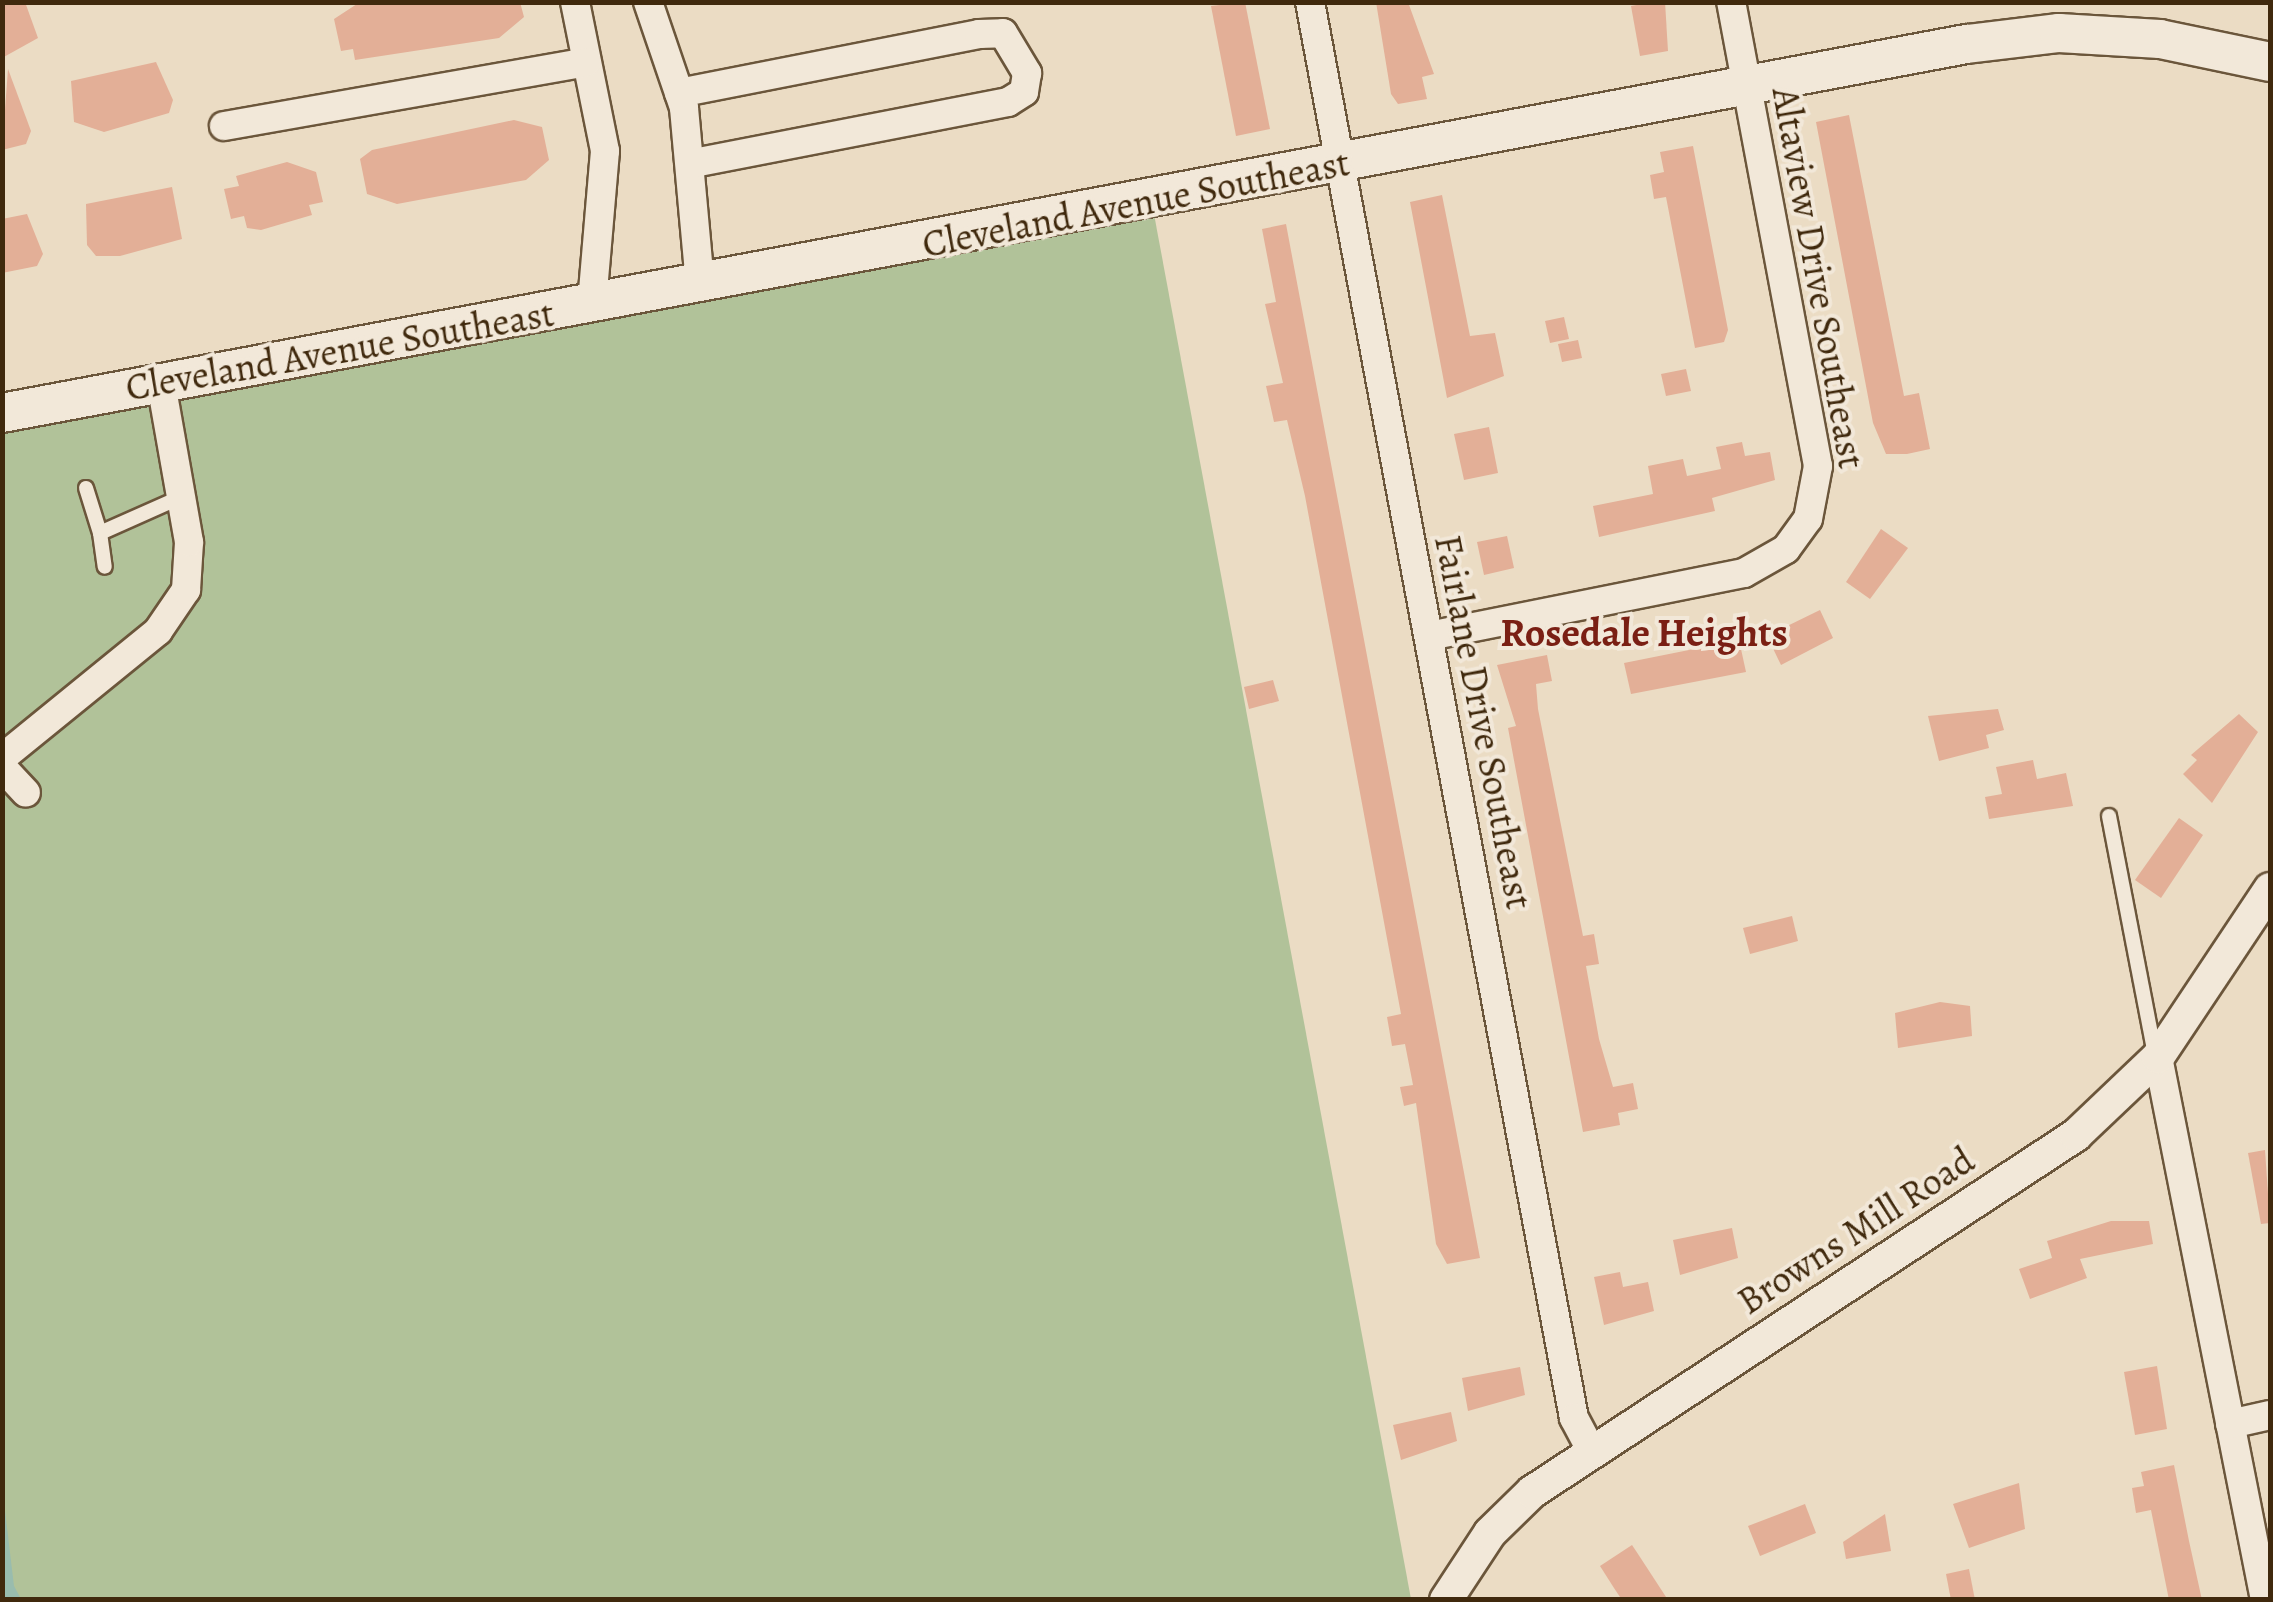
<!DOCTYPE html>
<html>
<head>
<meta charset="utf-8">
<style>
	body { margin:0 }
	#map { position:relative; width:2273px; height:1602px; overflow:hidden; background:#ebdcc4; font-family:Alegreya,serif }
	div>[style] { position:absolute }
	.green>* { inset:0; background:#b1c299 }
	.water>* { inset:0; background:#99bcae }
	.building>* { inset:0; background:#e3af97 }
	.roads { filter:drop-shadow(2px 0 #6b563b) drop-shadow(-2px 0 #6b563b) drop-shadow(0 2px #6b563b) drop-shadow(0 -2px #6b563b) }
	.service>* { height:14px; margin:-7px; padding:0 7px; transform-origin:7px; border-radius:7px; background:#f2e8d9 }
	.minor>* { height:28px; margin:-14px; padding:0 14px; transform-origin:14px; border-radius:14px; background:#f2e8d9 }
	.tertiary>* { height:32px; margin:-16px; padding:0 16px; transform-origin:16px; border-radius:16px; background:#f2e8d9 }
	.secondary>* { height:38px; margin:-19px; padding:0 19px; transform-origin:19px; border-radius:19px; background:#f2e8d9 }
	span { translate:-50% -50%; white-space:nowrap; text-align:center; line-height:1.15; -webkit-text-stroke:8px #f2e8d9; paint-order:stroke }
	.street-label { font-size:38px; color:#40290d }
	.neighbourhood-label { font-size:40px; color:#7a1f14; font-weight:700 }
	.frame { position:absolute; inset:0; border:5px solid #40290d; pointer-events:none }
</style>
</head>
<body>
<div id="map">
	<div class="green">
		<i style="clip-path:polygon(1154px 214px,1411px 1599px,3px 1600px,3px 406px)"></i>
	</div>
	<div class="water">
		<i style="clip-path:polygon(3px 1494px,14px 1586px,21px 1599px,3px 1599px)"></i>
	</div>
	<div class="building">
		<i style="clip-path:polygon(2px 2px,25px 2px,38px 38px,2px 58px)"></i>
		<i style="clip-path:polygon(360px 2px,520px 2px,524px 17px,499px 38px,355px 60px,353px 49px,341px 51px,334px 19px)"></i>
		<i style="clip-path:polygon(1245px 2px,1270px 129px,1236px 136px,1211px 6px)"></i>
		<i style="clip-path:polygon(1376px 2px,1408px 2px,1434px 74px,1422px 77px,1427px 99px,1398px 104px,1391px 94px)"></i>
		<i style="clip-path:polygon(1653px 2px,1665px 2px,1668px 51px,1640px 56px,1631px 6px)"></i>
		<i style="clip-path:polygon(156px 62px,173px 100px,169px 113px,104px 132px,74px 122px,71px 81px)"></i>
		<i style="clip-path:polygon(8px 69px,31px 131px,26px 144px,2px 150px)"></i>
		<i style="clip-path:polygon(1849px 115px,1904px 396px,1919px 393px,1930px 449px,1907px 454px,1886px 454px,1873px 423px,1816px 122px)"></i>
		<i style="clip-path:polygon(514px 120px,542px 127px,549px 160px,526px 180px,397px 204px,367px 194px,360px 159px,372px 150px)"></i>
		<i style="clip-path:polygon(1693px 146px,1728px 330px,1724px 342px,1695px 348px,1666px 197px,1654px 199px,1650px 175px,1664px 172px,1660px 152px)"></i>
		<i style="clip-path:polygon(287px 162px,316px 172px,323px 202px,309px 205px,312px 215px,261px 230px,247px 228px,244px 216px,231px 219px,224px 189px,239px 186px,236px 176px)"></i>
		<i style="clip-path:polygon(172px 187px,182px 239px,120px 256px,96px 256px,87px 245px,86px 204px)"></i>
		<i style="clip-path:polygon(1442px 195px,1470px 336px,1495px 333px,1504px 376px,1447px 398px,1410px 202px)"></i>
		<i style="clip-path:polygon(27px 214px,43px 254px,37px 266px,2px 273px,2px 219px)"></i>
		<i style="clip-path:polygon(1286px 224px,1480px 1258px,1447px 1264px,1436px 1244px,1416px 1103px,1404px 1106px,1400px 1087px,1413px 1085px,1405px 1044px,1392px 1046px,1387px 1017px,1401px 1014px,1305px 496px,1287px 420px,1274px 422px,1266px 386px,1283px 383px,1265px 304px,1276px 302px,1262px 229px)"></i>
		<i style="clip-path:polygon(1564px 317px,1569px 339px,1550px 343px,1545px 321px)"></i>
		<i style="clip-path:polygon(1578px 340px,1582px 358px,1562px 362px,1558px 344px)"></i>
		<i style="clip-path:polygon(1686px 369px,1691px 391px,1666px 396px,1661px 374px)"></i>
		<i style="clip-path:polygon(1489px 427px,1498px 473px,1464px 480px,1454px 434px)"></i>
		<i style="clip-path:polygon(1742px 442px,1745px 456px,1770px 452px,1775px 480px,1712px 498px,1715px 511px,1599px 537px,1593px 506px,1653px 494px,1648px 466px,1683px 459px,1687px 476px,1721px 469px,1716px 447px)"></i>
		<i style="clip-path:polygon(1881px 529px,1908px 548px,1870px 599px,1846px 582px)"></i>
		<i style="clip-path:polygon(1507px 536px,1514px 568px,1484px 575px,1477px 542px)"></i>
		<i style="clip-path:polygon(1820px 610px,1833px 638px,1781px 665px,1767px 636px)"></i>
		<i style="clip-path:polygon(1739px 640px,1746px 672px,1631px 694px,1624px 663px)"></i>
		<i style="clip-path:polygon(1547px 655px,1552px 681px,1536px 684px,1538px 709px,1583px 936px,1594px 934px,1599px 964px,1586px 966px,1599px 1039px,1613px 1087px,1633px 1083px,1638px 1109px,1618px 1113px,1620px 1125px,1583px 1132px,1508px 728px,1516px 726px,1497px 665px)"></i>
		<i style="clip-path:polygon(1273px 680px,1279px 701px,1249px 709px,1244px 687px)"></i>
		<i style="clip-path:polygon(1998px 709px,2004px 730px,1986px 735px,1989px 748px,1939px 761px,1928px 716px)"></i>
		<i style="clip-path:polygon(2239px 714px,2258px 732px,2212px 803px,2183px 774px,2197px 760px,2191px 755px)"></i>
		<i style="clip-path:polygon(2033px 760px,2037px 779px,2066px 773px,2073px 806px,1989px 819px,1985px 797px,2002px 794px,1996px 767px)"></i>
		<i style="clip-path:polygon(2179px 818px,2203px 835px,2161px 898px,2135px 880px)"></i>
		<i style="clip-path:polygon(1792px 916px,1798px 941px,1750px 954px,1743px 928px)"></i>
		<i style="clip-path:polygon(1940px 1002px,1970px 1006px,1972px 1036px,1898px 1048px,1895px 1013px)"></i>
		<i style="clip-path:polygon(2265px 1150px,2270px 1223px,2261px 1224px,2248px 1153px)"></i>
		<i style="clip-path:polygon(2111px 1221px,2149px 1221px,2153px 1244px,2080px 1259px,2087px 1278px,2030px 1299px,2019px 1269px,2052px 1258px,2047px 1241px)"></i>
		<i style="clip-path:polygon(1732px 1228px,1738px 1258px,1680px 1275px,1673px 1240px)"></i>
		<i style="clip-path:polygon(1620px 1272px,1623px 1287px,1648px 1282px,1654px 1311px,1604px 1325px,1594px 1277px)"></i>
		<i style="clip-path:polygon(2157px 1366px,2167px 1429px,2135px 1435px,2124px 1372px)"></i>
		<i style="clip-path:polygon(1520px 1367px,1525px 1395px,1468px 1411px,1462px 1378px)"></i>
		<i style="clip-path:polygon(1451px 1412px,1457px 1441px,1401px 1460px,1393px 1425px)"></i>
		<i style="clip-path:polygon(2174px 1465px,2189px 1541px,2202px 1600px,2169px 1600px,2151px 1510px,2136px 1513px,2132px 1488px,2144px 1486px,2141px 1472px)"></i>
		<i style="clip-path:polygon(2019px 1483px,2025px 1529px,1969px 1548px,1953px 1504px)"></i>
		<i style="clip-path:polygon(1805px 1504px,1816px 1533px,1760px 1556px,1748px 1526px)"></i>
		<i style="clip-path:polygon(1885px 1514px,1891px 1551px,1846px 1559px,1843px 1542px)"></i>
		<i style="clip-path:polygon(1632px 1545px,1638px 1554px,1668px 1600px,1622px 1600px,1614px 1588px,1600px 1566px)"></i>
		<i style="clip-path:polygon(1969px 1569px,1975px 1600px,1951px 1600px,1946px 1574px)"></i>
	</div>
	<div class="roads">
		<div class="service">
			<i style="left:86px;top:488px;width:47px;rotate:72.7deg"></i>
			<i style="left:100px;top:533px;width:89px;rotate:-24deg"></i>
			<i style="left:100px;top:533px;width:34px;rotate:82deg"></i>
			<i style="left:2109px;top:816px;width:242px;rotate:79.1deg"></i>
		</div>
		<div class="minor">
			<i style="left:575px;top:2px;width:152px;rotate:78.6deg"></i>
			<i style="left:605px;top:151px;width:154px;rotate:94.9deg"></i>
			<i style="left:648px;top:2px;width:112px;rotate:71.2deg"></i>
			<i style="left:684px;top:108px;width:177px;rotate:84.8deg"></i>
			<i style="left:1310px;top:2px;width:1440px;rotate:79.44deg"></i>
			<i style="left:1574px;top:1418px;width:38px;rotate:62deg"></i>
			<i style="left:679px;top:93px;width:306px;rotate:-11.1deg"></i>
			<i style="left:979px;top:34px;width:24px;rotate:-2deg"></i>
			<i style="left:1003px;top:33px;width:47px;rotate:59deg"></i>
			<i style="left:1027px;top:73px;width:19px;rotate:99deg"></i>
			<i style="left:1024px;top:92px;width:19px;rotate:148deg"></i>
			<i style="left:1008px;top:102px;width:324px;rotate:169deg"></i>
			<i style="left:224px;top:126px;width:368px;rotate:-10deg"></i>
			<i style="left:1429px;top:636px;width:321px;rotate:-11.3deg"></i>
			<i style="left:1744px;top:573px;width:48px;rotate:-29.7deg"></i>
			<i style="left:1786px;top:549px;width:37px;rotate:-54deg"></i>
			<i style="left:1808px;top:519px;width:54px;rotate:-79.3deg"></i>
			<i style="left:1818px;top:466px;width:472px;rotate:-100.6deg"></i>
			<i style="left:2px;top:758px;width:201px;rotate:-39.1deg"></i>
			<i style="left:158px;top:631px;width:50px;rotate:-55.7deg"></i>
			<i style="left:186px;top:590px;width:48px;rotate:-86.4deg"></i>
			<i style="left:189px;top:542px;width:160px;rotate:-100deg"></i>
			<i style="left:2px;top:767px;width:35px;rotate:47deg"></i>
			<i style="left:2158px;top:1057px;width:553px;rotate:78.85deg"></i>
			<i style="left:2230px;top:1424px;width:41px;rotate:-12.7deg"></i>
		</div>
		<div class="tertiary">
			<i style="left:1446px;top:1600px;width:80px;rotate:-56.7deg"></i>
			<i style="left:1490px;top:1533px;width:59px;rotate:-44.3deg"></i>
			<i style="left:1532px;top:1492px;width:651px;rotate:-33.27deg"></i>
			<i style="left:2076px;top:1135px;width:113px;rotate:-43.6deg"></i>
			<i style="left:2158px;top:1057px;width:202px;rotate:-56.3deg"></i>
		</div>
		<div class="secondary">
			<i style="left:2px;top:413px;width:1999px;rotate:-10.64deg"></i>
			<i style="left:1967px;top:44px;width:93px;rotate:-6.8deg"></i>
			<i style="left:2059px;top:33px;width:101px;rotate:3.4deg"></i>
			<i style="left:2160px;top:39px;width:112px;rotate:11.8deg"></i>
		</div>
	</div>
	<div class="street-label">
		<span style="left:1136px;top:204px;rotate:-11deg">Cleveland Avenue Southeast</span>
		<span style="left:1818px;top:278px;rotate:80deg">Altaview Drive Southeast</span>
		<span style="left:340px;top:351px;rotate:-10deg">Cleveland Avenue Southeast</span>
		<span style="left:1483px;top:722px;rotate:79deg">Fairlane Drive Southeast</span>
		<span style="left:1856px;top:1231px;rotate:-33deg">Browns Mill Road</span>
	</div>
	<div class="neighbourhood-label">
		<span style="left:1644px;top:633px">Rosedale Heights</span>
	</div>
	<div class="frame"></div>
</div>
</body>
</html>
